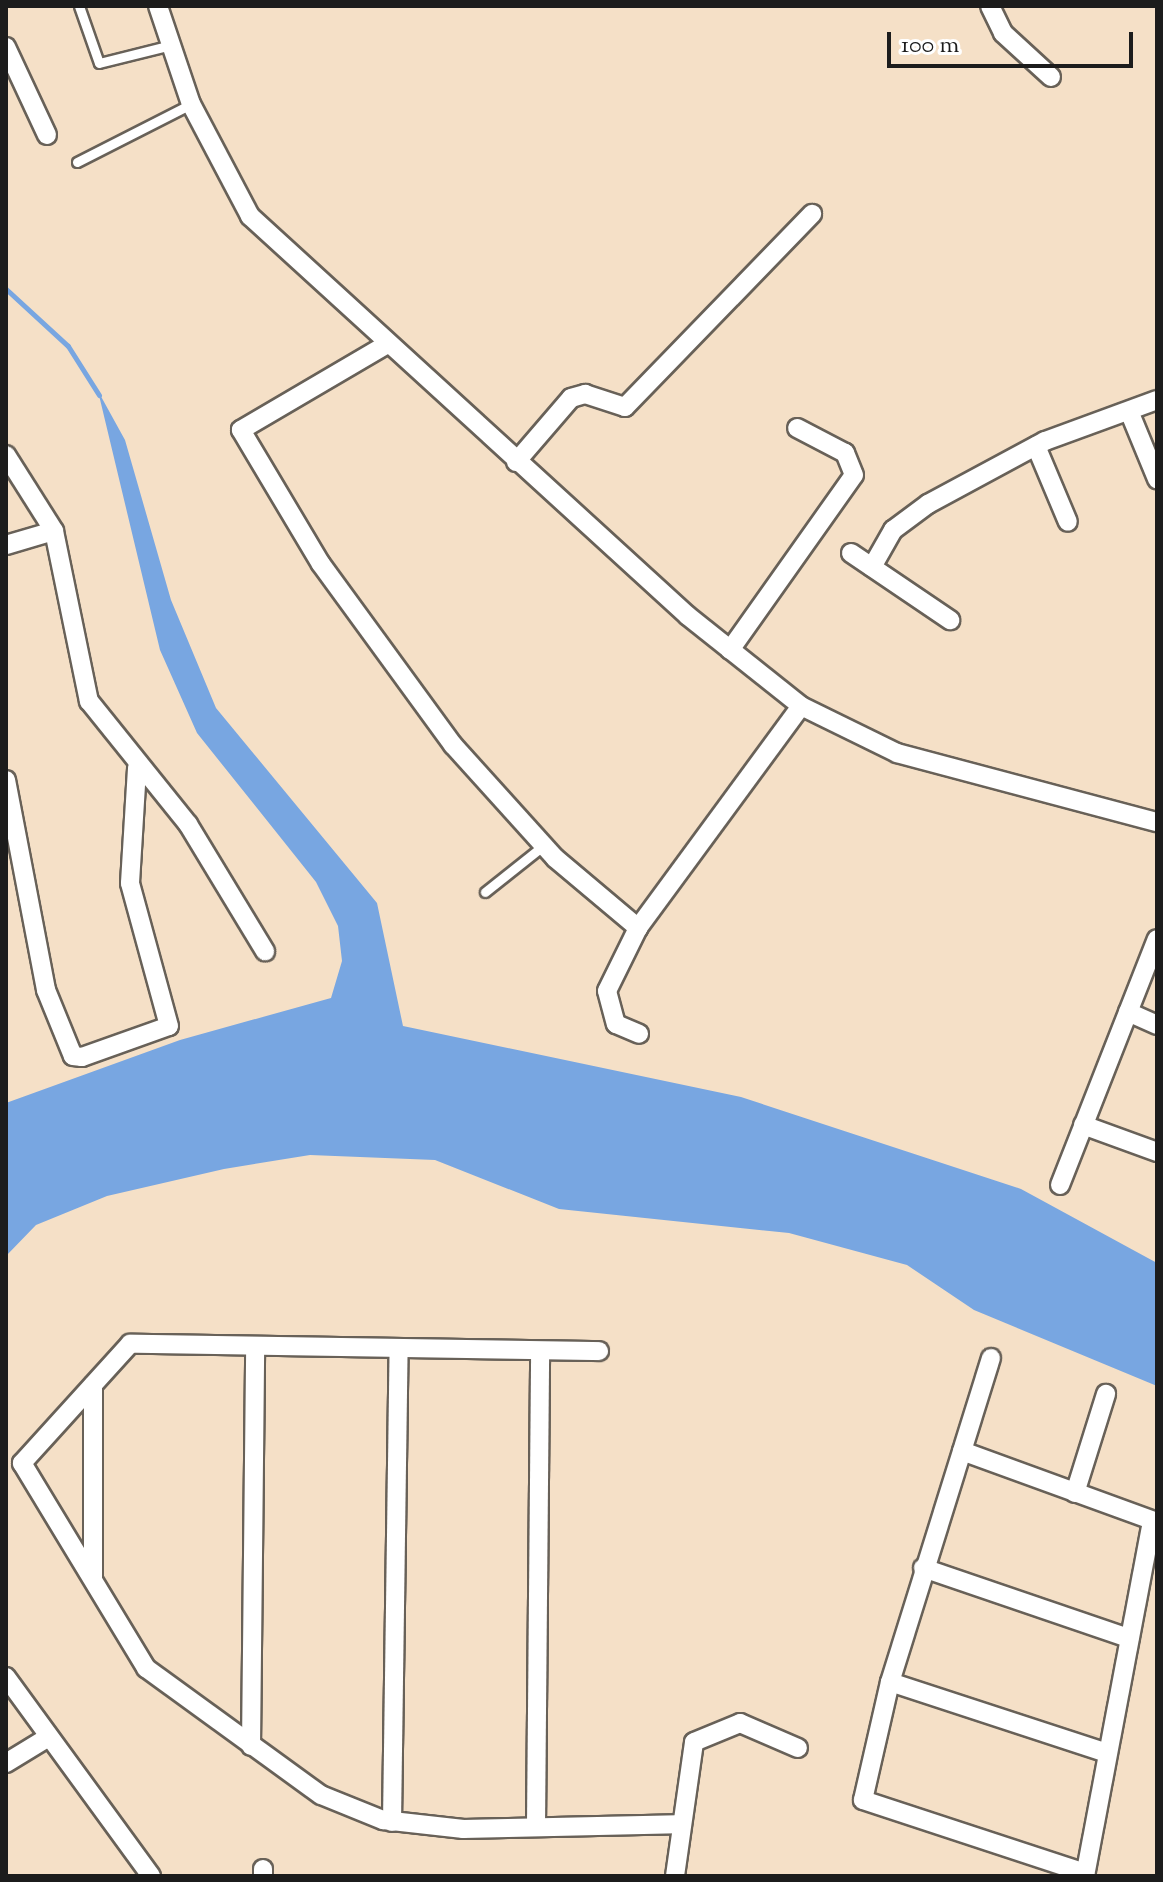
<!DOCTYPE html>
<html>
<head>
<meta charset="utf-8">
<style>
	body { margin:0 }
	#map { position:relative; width:1163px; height:1882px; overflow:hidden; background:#f5e0c7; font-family:"Sorts Mill Goudy",serif }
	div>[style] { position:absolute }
	.water>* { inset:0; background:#78a6e1 }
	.stream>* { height:5px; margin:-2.5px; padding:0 2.5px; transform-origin:2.5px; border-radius:2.5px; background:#78a6e1 }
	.roads { filter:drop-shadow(2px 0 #686158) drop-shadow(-2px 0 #686158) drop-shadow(0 2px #686158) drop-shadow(0 -2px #686158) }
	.lane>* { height:9px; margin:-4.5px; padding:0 4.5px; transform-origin:4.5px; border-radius:4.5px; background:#fff }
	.street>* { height:18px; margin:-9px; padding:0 9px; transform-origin:9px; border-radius:9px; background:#fff }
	span { translate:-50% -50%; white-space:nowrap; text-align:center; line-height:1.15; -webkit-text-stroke:6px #fff; paint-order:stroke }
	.frame { position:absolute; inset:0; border:8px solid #1c1c1c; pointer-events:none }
	.scale { position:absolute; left:887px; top:32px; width:246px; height:36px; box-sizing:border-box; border:4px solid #1c1c1c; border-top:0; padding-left:10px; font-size:24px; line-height:28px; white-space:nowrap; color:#1c1c1c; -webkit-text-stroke:6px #fff; paint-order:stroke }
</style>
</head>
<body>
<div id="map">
	<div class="water">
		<i style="clip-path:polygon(98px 391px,125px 440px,171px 600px,216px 708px,377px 903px,403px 1026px,741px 1097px,1021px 1189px,1157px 1263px,1157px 1386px,974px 1310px,907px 1265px,789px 1233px,559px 1209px,435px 1160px,310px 1155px,224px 1169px,107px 1196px,36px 1225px,6px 1256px,6px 1103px,180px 1040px,331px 998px,342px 961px,338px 926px,316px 882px,197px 733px,160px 650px)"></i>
	</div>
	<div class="stream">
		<i style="left:6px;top:289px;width:84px;rotate:42.6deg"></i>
		<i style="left:68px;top:346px;width:58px;rotate:57.7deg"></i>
	</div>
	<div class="roads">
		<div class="lane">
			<i style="left:79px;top:6px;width:60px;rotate:70.7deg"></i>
			<i style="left:99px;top:63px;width:74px;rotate:-14deg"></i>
			<i style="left:77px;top:162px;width:128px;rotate:-27deg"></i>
			<i style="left:485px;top:892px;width:75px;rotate:-38.5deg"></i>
		</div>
		<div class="street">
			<i style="left:158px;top:6px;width:103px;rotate:71.4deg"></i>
			<i style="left:191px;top:104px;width:127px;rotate:62.2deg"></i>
			<i style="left:250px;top:216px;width:593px;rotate:42.4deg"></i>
			<i style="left:688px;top:616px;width:144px;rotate:38.5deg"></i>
			<i style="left:801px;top:706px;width:107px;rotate:26.1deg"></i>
			<i style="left:897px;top:753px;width:269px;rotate:14.9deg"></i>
			<i style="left:990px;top:6px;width:30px;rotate:64deg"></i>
			<i style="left:1003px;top:33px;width:65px;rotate:42.5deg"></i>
			<i style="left:6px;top:47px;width:97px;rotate:65deg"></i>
			<i style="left:384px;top:346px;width:166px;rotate:149.6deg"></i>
			<i style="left:241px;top:430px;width:156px;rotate:59.2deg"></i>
			<i style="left:321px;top:564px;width:224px;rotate:53.9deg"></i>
			<i style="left:453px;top:745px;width:152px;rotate:47.9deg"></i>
			<i style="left:555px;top:858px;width:109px;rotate:40.1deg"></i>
			<i style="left:638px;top:928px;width:70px;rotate:116.2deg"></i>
			<i style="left:607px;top:991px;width:34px;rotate:75deg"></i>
			<i style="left:616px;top:1024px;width:25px;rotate:23deg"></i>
			<i style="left:1129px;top:411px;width:74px;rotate:67.6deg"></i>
			<i style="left:1036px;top:446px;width:82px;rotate:67.2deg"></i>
			<i style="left:6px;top:455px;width:90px;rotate:57.7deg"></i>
			<i style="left:54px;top:531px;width:174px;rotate:78.4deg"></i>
			<i style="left:89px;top:701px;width:158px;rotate:51.2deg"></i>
			<i style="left:188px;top:824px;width:149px;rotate:58.8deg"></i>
			<i style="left:516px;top:462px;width:84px;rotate:-49.3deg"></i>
			<i style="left:571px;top:398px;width:15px;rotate:-16deg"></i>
			<i style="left:585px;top:394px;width:42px;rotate:18deg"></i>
			<i style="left:625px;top:407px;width:269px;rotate:-45.9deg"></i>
			<i style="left:6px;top:545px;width:50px;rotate:-16.3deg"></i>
			<i style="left:851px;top:553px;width:120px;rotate:34.1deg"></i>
			<i style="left:872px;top:567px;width:43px;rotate:-60.4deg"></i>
			<i style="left:893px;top:530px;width:44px;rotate:-36.6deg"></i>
			<i style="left:928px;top:504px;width:133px;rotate:-28.3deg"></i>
			<i style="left:1045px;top:441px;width:119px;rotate:-20.1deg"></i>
			<i style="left:730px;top:650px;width:214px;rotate:-54.7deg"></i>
			<i style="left:854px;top:475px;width:24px;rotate:-112deg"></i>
			<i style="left:845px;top:453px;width:54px;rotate:-152.5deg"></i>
			<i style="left:6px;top:780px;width:214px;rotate:79.2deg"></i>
			<i style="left:46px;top:990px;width:71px;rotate:67.8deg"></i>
			<i style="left:73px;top:1056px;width:9px;rotate:6deg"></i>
			<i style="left:82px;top:1057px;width:92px;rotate:-19.6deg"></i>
			<i style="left:169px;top:1026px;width:148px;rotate:-105.3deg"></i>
			<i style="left:130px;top:883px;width:116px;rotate:-86.5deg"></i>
			<i style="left:638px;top:928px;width:275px;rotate:-53.7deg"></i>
			<i style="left:1128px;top:1012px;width:32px;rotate:24deg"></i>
			<i style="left:1083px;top:1125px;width:79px;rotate:20deg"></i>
			<i style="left:1060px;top:1185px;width:264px;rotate:-68.5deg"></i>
			<i style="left:599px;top:1351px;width:469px;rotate:-179.1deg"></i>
			<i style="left:130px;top:1344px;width:161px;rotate:132.2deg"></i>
			<i style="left:22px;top:1463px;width:240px;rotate:58.8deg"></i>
			<i style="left:146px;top:1668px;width:216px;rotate:36deg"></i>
			<i style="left:321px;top:1795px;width:67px;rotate:22deg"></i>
			<i style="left:383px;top:1820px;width:81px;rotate:6.4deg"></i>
			<i style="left:463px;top:1829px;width:214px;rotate:-1.3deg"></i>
			<i style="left:991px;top:1358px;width:339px;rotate:107.3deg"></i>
			<i style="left:890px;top:1682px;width:121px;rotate:102.9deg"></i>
			<i style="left:863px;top:1800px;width:234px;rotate:18.2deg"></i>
			<i style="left:93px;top:1385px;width:193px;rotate:90deg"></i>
			<i style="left:962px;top:1451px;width:208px;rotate:20deg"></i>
			<i style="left:1075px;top:1493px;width:104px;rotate:-72.6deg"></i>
			<i style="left:923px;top:1568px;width:218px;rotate:18.8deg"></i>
			<i style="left:6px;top:1677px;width:246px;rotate:53.9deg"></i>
			<i style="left:890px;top:1682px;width:228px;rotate:18.1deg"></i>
			<i style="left:251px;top:1746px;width:398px;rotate:-89.4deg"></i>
			<i style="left:6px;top:1763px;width:48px;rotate:-31.4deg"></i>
			<i style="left:392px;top:1822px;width:473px;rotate:-89.2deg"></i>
			<i style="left:536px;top:1826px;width:475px;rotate:-89.5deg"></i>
			<i style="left:263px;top:1869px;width:7px;rotate:90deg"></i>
			<i style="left:675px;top:1876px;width:135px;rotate:-81.9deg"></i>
			<i style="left:694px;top:1742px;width:50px;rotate:-22.4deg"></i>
			<i style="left:740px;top:1723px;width:63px;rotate:23.3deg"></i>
			<i style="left:1085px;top:1876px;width:361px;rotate:-79.3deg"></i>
		</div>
	</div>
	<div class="frame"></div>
	<div class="scale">100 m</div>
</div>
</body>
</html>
